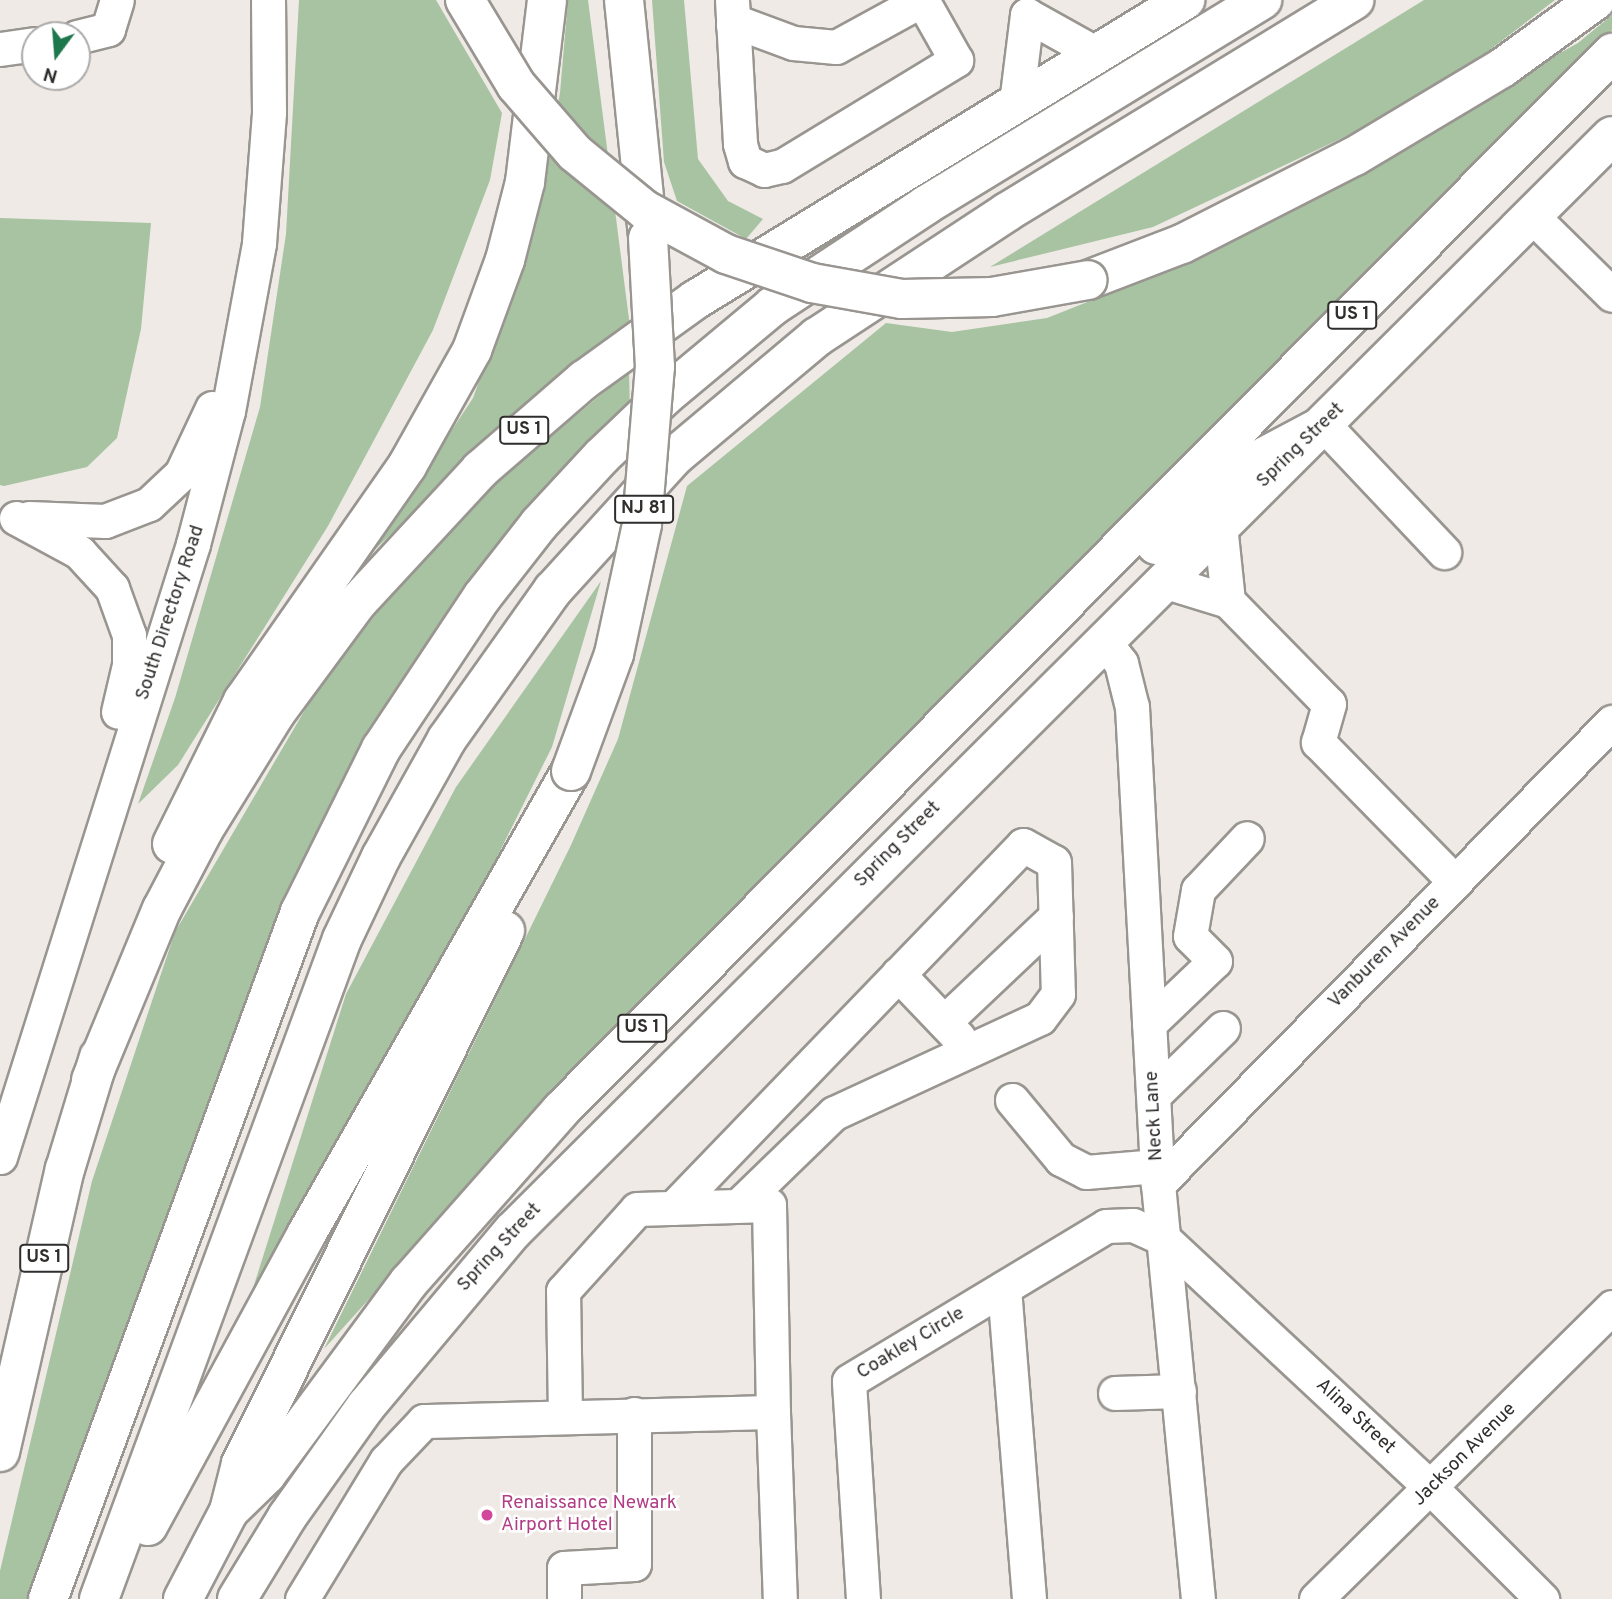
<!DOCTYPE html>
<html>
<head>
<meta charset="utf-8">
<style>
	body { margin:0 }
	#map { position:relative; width:1612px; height:1599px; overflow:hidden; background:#efeae5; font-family:Overpass,sans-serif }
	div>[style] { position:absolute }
	.green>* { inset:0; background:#a7c3a2 }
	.roads { filter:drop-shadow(2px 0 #999590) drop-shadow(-2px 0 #999590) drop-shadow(0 2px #999590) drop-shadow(0 -2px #999590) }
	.minor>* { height:33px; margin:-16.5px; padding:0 16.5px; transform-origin:16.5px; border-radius:16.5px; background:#fff }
	.major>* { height:38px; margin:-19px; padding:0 19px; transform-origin:19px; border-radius:19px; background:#fff }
	.highway>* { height:38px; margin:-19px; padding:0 19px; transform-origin:19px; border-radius:19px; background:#fff }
	.bridges { filter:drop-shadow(2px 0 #999590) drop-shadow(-2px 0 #999590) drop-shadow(0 2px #999590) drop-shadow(0 -2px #999590) }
	.highway-bridge>* { height:38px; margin:-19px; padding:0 19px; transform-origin:19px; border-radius:19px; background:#fff }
	.dots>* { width:19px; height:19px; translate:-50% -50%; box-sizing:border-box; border:4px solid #fff; border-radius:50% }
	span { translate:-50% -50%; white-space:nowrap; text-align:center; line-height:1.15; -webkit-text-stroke:5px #fff; paint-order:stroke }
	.shield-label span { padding:2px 5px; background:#fff; border:2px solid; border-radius:5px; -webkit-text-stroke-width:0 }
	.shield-label { font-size:18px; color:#302e2c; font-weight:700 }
	.street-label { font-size:19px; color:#302e2c }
	.hotel-label { font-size:19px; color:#b23c85 }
	.left { translate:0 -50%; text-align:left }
	.north { position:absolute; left:21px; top:21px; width:70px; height:70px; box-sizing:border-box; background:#fff; border:2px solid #acabab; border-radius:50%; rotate:196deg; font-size:19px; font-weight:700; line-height:28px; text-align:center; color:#302e2c }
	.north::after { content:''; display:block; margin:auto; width:24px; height:32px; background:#1f774c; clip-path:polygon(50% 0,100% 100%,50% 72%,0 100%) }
</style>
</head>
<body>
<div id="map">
	<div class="green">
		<i style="clip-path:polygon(299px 0,436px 0,502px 113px,490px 180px,433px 330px,328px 526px,178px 765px,138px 804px,175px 698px,260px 407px,286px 234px)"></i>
		<i style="clip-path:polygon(568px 0,588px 0,630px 327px,568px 369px,370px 554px,473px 398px,535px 227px,560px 93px)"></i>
		<i style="clip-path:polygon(652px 0,684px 0,698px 159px,728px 201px,763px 219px,746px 239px,677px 201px,664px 162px)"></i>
		<i style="clip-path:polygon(1424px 0,1555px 0,1427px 98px,1153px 227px,990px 267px)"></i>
		<i style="clip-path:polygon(1612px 15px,1612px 30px,1364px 283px,587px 1057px,324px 1349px,571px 845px,618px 739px,687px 486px,886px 323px,952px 332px,1047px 318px,1105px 295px,1217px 246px,1578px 43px)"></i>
		<i style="clip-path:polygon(0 218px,151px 223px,141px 329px,117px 438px,87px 467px,4px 486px,0 485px)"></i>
		<i style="clip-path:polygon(629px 371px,630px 411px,500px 548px,385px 708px,288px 891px,214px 1110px,99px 1401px,31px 1599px,0 1599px,0 1571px,92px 1181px,175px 932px,323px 679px,456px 516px)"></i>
		<i style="clip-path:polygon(601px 581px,552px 747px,428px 995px,248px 1304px,346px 994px,456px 787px)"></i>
	</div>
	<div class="roads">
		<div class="minor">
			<i style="left:732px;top:0;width:144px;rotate:86.8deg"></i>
			<i style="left:740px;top:144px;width:18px;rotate:74deg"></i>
			<i style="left:745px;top:161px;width:21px;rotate:25deg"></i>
			<i style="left:764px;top:170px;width:18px;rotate:-13deg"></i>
			<i style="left:782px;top:166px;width:204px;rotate:-31.3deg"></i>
			<i style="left:956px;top:60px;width:69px;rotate:-119.5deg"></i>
			<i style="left:733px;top:25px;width:9px;rotate:-6deg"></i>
			<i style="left:742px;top:24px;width:54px;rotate:20.4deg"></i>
			<i style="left:793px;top:43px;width:43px;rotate:5.3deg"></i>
			<i style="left:836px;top:47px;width:96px;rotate:-28.7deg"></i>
			<i style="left:77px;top:37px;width:32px;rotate:-14deg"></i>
			<i style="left:108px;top:29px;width:30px;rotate:-73deg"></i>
			<i style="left:0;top:49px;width:35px;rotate:-8deg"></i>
			<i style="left:1016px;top:103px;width:89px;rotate:-82.9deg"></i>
			<i style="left:1027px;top:15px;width:80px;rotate:29.1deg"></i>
			<i style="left:1532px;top:216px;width:112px;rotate:44.6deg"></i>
			<i style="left:1324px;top:425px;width:175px;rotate:46.6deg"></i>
			<i style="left:16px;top:518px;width:72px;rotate:28.4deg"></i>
			<i style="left:79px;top:552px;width:49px;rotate:47.5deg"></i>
			<i style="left:112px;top:588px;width:50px;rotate:70.1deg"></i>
			<i style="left:129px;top:635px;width:30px;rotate:90deg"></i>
			<i style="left:129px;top:665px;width:48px;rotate:103.2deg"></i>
			<i style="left:29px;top:518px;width:76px;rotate:2.3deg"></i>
			<i style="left:105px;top:521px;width:47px;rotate:-21.1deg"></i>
			<i style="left:149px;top:504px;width:44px;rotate:-43.2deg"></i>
			<i style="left:181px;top:474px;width:73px;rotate:-64.8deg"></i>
			<i style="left:1163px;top:581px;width:68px;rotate:17.1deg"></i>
			<i style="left:1228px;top:601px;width:76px;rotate:-96deg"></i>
			<i style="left:1228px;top:601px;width:144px;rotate:45.6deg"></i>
			<i style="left:1329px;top:704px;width:40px;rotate:106deg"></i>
			<i style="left:1318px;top:742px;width:196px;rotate:45.6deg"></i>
			<i style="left:1103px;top:640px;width:29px;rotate:52deg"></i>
			<i style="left:1121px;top:663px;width:45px;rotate:76deg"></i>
			<i style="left:1132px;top:707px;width:478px;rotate:86.9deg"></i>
			<i style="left:1158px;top:1184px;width:417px;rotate:84.5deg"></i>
			<i style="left:898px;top:974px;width:88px;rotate:46.4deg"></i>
			<i style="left:944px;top:1022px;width:154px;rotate:-43.4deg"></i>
			<i style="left:1149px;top:1024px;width:91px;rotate:-43.7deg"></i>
			<i style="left:1215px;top:961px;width:35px;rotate:-135deg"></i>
			<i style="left:1190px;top:936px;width:47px;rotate:-80.1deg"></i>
			<i style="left:1198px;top:890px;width:71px;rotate:-46.7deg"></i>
			<i style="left:1154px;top:1095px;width:96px;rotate:-44.2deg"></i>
			<i style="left:1012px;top:1100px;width:77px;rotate:50.3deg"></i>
			<i style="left:1061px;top:1159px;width:28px;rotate:27deg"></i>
			<i style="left:1086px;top:1172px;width:71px;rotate:-4.8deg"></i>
			<i style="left:0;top:1157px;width:643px;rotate:-72.52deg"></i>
			<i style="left:193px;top:544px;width:138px;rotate:-75.3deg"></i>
			<i style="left:228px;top:411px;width:171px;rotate:-79.5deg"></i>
			<i style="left:259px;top:243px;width:131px;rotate:-85.6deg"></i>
			<i style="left:269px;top:112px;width:112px;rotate:-90.5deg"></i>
			<i style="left:1158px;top:1184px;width:648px;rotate:-45.5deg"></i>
			<i style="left:673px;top:1208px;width:504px;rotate:-46.04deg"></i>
			<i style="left:1023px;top:845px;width:35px;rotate:29deg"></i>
			<i style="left:1054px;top:862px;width:132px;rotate:88.3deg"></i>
			<i style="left:1058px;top:994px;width:30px;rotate:127deg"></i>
			<i style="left:1040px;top:1018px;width:227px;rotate:155.2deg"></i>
			<i style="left:834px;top:1113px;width:132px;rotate:135.9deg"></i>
			<i style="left:1004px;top:1288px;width:312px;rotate:85.4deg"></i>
			<i style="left:1115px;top:1393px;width:64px;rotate:-1.8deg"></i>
			<i style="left:565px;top:1416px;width:125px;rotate:-90.9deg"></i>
			<i style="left:563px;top:1291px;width:110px;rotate:-47.9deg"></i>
			<i style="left:637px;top:1209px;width:132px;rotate:-1.7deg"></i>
			<i style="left:769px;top:1205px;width:207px;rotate:88.9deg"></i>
			<i style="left:302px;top:1599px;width:162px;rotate:-58.7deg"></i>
			<i style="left:386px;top:1461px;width:55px;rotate:-46.5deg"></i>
			<i style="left:424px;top:1421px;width:349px;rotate:-1.5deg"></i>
			<i style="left:773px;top:1412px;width:187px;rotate:87.9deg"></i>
			<i style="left:564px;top:1599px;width:31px;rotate:-90deg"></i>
			<i style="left:564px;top:1568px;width:70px;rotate:-3.3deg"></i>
			<i style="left:634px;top:1564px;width:150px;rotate:-90deg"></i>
			<i style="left:863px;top:1599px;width:218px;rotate:-93.7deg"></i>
			<i style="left:849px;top:1381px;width:300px;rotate:-31.1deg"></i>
			<i style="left:1106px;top:1226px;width:27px;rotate:-2deg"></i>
			<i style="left:1133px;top:1225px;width:34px;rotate:24deg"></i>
			<i style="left:1164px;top:1239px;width:367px;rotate:43deg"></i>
			<i style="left:1432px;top:1489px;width:156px;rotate:45deg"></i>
			<i style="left:1316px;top:1599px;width:416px;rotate:-44.6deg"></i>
		</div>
		<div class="major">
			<i style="left:237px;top:1599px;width:96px;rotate:-58.6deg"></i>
			<i style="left:287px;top:1517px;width:136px;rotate:-54.6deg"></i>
			<i style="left:366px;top:1406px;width:229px;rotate:-50deg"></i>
			<i style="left:513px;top:1231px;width:1551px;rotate:-44.9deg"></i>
		</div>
		<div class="highway">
			<i style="left:624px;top:0;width:236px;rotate:84.2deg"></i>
			<i style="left:1088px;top:280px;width:101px;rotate:-21deg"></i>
			<i style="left:1182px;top:244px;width:194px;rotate:-27deg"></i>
			<i style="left:1355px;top:156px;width:171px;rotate:-30.9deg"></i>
			<i style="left:1502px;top:68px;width:116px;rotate:-35.9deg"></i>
			<i style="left:1156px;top:545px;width:116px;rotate:-41.5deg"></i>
			<i style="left:1243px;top:468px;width:92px;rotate:-28deg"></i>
			<i style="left:172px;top:844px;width:160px;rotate:-63.6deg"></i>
			<i style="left:243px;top:701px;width:287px;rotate:-55.1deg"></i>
			<i style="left:407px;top:466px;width:133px;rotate:-60.7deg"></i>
			<i style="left:472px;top:350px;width:96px;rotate:-69.9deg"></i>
			<i style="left:505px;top:260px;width:81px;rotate:-75.6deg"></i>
			<i style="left:525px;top:182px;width:183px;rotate:-83.1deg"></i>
			<i style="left:91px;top:1080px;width:185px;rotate:-67.5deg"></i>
			<i style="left:162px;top:909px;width:90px;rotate:-62.3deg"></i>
			<i style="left:204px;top:829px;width:135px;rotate:-58.3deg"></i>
			<i style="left:275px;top:714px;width:137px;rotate:-53.6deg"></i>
			<i style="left:356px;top:604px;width:183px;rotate:-47.2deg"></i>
			<i style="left:480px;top:470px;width:138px;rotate:-40.9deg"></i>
			<i style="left:584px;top:380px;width:137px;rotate:-35.8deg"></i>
			<i style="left:695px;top:300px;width:575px;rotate:-31.48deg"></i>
			<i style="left:0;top:1452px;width:290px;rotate:-77.1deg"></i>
			<i style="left:65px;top:1169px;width:117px;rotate:-73.1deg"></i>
			<i style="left:229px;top:1511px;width:52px;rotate:-44.2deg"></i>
			<i style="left:266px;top:1475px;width:240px;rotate:-53.5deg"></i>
			<i style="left:409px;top:1282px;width:230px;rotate:-48.5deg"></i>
			<i style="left:561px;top:1110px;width:1491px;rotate:-45.16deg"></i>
			<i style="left:148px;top:1526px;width:333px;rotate:-61.5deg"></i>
			<i style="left:307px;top:1233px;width:532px;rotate:-60.26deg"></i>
			<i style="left:48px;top:1599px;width:732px;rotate:-69.86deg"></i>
			<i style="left:300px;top:912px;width:182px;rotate:-63.6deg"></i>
			<i style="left:381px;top:749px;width:182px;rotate:-56.4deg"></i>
			<i style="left:482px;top:597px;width:93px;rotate:-52deg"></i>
			<i style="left:539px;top:524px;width:93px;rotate:-47.2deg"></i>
			<i style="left:602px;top:456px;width:87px;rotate:-43.6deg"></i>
			<i style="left:665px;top:396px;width:141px;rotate:-39.8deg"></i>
			<i style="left:773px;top:306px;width:183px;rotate:-33.4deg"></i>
			<i style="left:926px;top:205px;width:394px;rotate:-31.4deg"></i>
			<i style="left:99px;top:1599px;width:703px;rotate:-69.79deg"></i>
			<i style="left:342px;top:939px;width:91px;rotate:-64.6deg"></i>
			<i style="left:381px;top:857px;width:135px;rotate:-60.8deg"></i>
			<i style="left:447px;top:739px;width:183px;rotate:-54.6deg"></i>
			<i style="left:553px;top:590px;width:181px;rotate:-47.7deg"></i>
			<i style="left:675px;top:456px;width:185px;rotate:-40deg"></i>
			<i style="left:817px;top:337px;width:227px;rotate:-33.3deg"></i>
			<i style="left:1007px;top:212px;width:407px;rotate:-31.4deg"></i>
			<i style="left:183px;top:1599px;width:99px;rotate:-62.4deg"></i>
			<i style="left:229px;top:1511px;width:49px;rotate:-75.7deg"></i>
			<i style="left:241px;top:1464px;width:595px;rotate:-63.65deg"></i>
		</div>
	</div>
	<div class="bridges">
		<div class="highway-bridge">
			<i style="left:465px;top:0;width:99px;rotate:59deg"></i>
			<i style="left:516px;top:85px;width:90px;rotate:49.1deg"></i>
			<i style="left:575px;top:153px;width:90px;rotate:39.2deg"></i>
			<i style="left:645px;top:210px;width:92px;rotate:28.5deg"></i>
			<i style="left:726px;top:254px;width:91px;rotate:18.6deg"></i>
			<i style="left:812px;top:283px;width:91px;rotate:10.1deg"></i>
			<i style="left:902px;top:299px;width:90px;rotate:-1.3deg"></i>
			<i style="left:992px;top:297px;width:97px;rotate:-10deg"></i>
			<i style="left:571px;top:771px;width:125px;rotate:-69.8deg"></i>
			<i style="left:614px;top:654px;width:133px;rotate:-77.8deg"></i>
			<i style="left:642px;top:524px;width:158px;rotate:-85.3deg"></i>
			<i style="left:655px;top:367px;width:129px;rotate:-93.1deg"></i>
		</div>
	</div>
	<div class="dots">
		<i style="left:487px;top:1515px;background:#d1479c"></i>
	</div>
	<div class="shield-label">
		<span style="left:1352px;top:315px">US 1</span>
		<span style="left:524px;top:430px">US 1</span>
		<span style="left:644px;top:509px">NJ 81</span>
		<span style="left:642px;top:1028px">US 1</span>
		<span style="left:44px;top:1258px">US 1</span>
	</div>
	<div class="street-label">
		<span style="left:1301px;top:446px;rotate:-44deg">Spring Street</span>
		<span style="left:171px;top:613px;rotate:-72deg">South Directory Road</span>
		<span style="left:898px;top:845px;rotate:-45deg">Spring Street</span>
		<span style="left:1385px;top:953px;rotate:-45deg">Vanburen Avenue</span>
		<span style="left:1155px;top:1116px;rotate:-93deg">Neck Lane</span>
		<span style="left:500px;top:1248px;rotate:-47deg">Spring Street</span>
		<span style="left:911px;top:1344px;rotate:-31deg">Coakley Circle</span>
		<span style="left:1355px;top:1417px;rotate:43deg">Alina Street</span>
		<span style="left:1465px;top:1455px;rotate:-45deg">Jackson Avenue</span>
	</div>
	<div class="hotel-label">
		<span class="left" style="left:501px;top:1515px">Renaissance Newark<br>Airport Hotel</span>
	</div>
	<div class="north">N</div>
</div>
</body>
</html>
